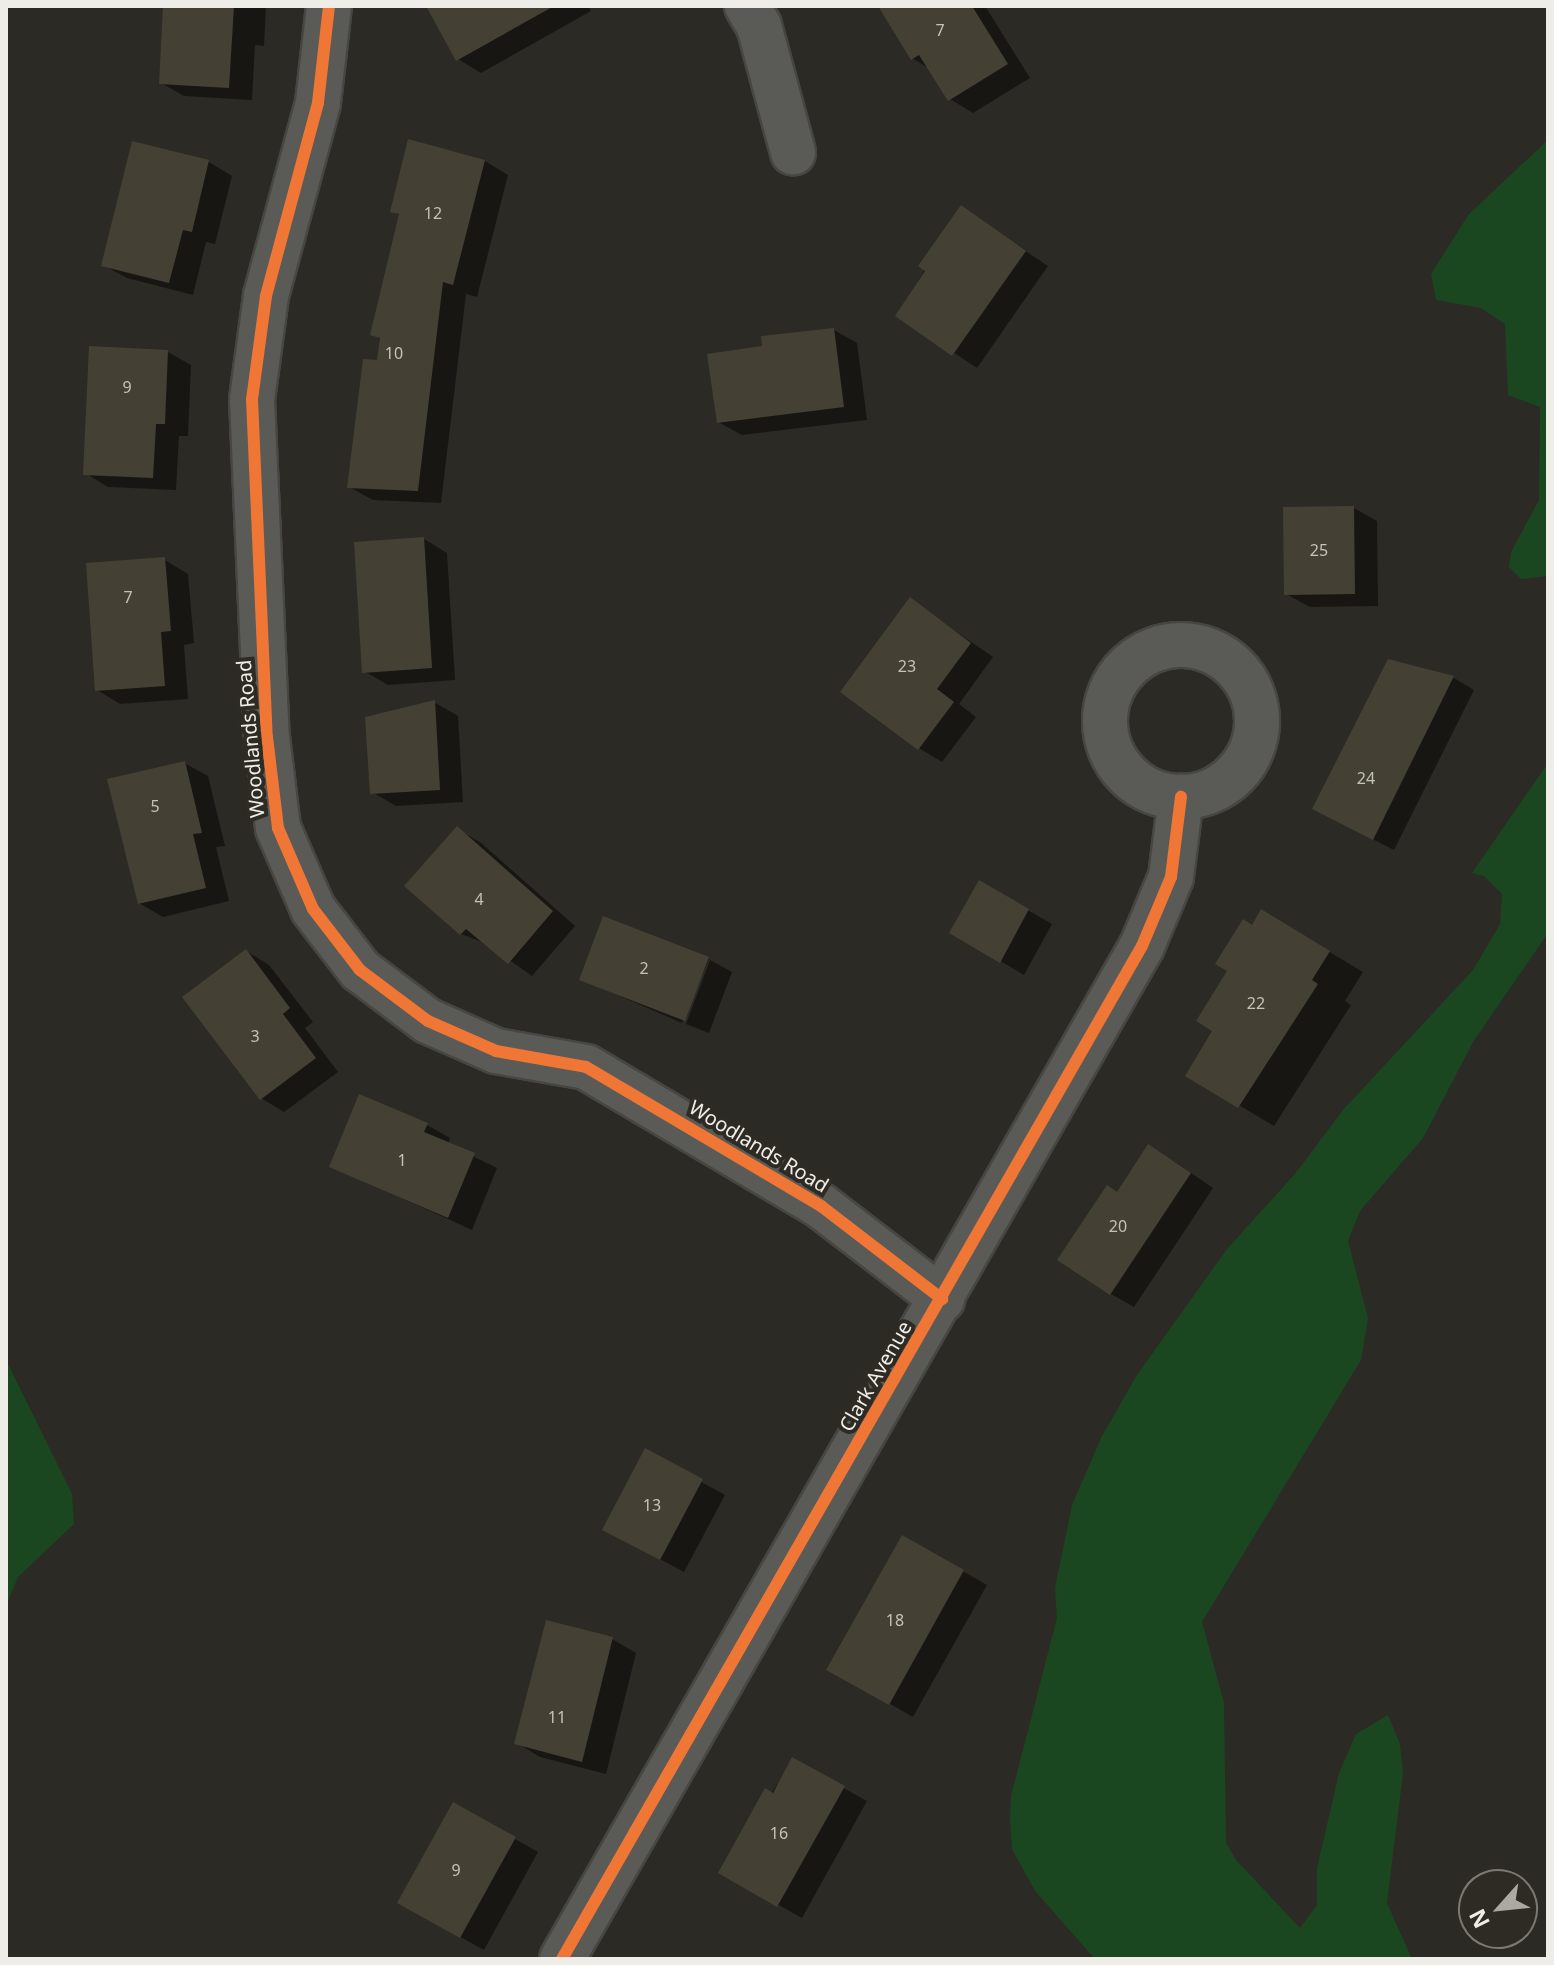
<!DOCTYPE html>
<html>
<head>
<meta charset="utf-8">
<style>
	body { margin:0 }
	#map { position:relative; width:1554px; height:1965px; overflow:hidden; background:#2b2a25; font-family:"Noto Sans",sans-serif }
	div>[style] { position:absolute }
	.green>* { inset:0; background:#1b4720 }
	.shadow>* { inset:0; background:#0007 }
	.building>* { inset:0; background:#444134 }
	.roads { filter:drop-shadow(2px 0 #474642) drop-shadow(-2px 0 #474642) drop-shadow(0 2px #474642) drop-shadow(0 -2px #474642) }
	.minor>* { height:44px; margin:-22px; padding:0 22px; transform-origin:22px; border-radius:22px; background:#5a5a57 }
	.minor>.ring { margin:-22px; padding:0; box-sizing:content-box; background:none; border:44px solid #5a5a57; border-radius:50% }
	.cycleway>* { height:12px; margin:-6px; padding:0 6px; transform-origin:6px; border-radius:6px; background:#f07635 }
	span { translate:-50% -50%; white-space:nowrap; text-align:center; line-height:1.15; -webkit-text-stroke:8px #2d2b23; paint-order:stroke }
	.number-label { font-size:16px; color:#c4c2bb }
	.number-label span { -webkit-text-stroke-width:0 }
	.street-label { font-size:20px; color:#efede8 }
	.frame { position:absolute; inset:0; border:8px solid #efede8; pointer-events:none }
	.north { position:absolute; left:1458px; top:1869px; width:80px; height:80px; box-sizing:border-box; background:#2d2b23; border:2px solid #7b7972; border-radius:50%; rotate:243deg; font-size:22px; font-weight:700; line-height:32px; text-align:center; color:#efede8 }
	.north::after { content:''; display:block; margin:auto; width:28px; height:36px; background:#aaa9a4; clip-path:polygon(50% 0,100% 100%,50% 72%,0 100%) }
</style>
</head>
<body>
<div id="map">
	<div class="green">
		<i style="clip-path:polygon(1548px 140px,1548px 576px,1521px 579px,1509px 567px,1511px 552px,1539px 500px,1540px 407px,1508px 395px,1505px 324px,1481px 308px,1436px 300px,1431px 274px,1469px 214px)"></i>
		<i style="clip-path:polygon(1548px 763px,1548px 933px,1473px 1042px,1423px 1138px,1360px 1211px,1348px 1241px,1368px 1318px,1361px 1360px,1202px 1622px,1224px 1703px,1226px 1843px,1236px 1860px,1300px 1928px,1317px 1905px,1317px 1868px,1339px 1773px,1356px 1734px,1388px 1715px,1400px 1744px,1403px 1773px,1387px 1903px,1412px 1959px,1095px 1959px,1035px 1891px,1012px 1849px,1010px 1821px,1011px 1796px,1057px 1618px,1055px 1588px,1072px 1505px,1102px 1436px,1137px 1375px,1227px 1249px,1295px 1174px,1343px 1110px,1473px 970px,1500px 924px,1502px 894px,1484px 876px,1472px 873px)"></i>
		<i style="clip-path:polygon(6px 1360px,72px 1494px,74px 1524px,18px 1577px,6px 1606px)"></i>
	</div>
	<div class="shadow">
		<i style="clip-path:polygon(165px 6px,266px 6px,264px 46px,255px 45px,252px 100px,184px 96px,161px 83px)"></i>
		<i style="clip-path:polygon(429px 6px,588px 6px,591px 11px,481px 73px,458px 59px)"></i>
		<i style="clip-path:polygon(880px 6px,985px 6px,1030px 78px,973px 113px,950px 99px,930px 69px,912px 58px)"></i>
		<i style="clip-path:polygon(410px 142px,485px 161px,508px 175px,477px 297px,466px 294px,441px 503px,373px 500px,349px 487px,379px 362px,382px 340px,372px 334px,400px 215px,392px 211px)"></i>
		<i style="clip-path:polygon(133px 143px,209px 162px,232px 176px,215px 244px,206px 242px,193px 295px,127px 278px,103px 265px)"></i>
		<i style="clip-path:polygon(961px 208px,1048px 266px,977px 368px,898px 316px)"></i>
		<i style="clip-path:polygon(834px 330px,857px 343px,867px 420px,742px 435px,718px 422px,764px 348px)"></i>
		<i style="clip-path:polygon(168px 352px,191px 365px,188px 436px,179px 436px,176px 490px,108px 487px,85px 473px)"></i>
		<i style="clip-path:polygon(1354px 508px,1377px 521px,1378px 606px,1310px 607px,1286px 594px)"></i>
		<i style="clip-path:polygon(424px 539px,447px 553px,455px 680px,388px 685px,364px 671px)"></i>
		<i style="clip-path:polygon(165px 560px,188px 574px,194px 643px,184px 645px,188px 699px,120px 704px,97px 690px)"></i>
		<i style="clip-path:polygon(911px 600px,993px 657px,959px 704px,976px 717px,942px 762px,919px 748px)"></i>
		<i style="clip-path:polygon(1389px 661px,1454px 678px,1474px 690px,1394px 850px,1335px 820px)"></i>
		<i style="clip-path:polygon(434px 702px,458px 716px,463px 802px,396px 806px,372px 792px)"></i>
		<i style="clip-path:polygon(184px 763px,208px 776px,225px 846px,216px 847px,229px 901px,163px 917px,139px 903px)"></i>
		<i style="clip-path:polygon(457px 829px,480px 842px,575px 926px,532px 976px,487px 944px,461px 934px)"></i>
		<i style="clip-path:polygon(980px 883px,1052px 924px,1024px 975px,952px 932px)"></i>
		<i style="clip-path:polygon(618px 924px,709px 959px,682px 1023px,581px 979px)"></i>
		<i style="clip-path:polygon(1253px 927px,1296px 932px,1363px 972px,1345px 1001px,1351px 1005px,1274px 1126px,1188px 1075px,1215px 1030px)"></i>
		<i style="clip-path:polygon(246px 951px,269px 965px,313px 1022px,305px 1028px,338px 1072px,284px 1112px,261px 1098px)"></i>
		<i style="clip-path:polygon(710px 960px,732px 972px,709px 1033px,686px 1024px)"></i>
		<i style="clip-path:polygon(427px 1125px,450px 1138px,448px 1144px,497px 1168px,472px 1230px,331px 1166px)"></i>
		<i style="clip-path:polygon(1172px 1160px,1213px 1188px,1134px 1307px,1111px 1294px,1118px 1194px)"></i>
		<i style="clip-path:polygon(645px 1451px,725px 1495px,684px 1572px,628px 1542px)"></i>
		<i style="clip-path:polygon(903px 1537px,987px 1585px,913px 1717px,829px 1669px)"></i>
		<i style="clip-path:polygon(547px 1622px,612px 1639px,636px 1653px,606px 1774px,540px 1757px,517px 1743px)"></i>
		<i style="clip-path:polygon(793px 1760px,867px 1801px,802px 1918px,720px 1872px)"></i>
		<i style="clip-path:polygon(515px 1839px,538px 1852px,484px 1950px,399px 1903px)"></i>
	</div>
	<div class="building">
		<i style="clip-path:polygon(163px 6px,234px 6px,229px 88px,159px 84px)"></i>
		<i style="clip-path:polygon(426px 6px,554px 6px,456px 61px)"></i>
		<i style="clip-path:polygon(878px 6px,972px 6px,1008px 64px,948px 101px,919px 55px,911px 60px)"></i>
		<i style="clip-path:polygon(408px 139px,485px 160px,453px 285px,443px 282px,418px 491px,347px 488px,363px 359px,377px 360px,380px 338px,370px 335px,399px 214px,390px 212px)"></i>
		<i style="clip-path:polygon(132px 141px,209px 160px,192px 232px,183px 230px,169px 283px,101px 266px)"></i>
		<i style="clip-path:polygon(961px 205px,1026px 251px,952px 356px,895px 316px,925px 271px,918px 266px)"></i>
		<i style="clip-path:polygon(834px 328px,844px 407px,717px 423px,707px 354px,762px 346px,761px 336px)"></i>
		<i style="clip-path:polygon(89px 346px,168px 350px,165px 424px,156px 424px,153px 478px,83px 475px)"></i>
		<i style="clip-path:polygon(1354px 506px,1355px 594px,1284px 595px,1283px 507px)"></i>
		<i style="clip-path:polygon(424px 537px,432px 668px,362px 673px,354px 542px)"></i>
		<i style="clip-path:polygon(165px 557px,171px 631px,161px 632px,165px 686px,95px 691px,86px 563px)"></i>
		<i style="clip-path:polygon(910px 597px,971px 643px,937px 689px,954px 702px,918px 750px,840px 692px)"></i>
		<i style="clip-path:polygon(1388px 659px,1454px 676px,1373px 840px,1312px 809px)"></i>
		<i style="clip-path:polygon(435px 700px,440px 790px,370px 794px,365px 717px)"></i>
		<i style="clip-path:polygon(185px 761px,202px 833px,193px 834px,206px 888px,138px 904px,107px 779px)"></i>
		<i style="clip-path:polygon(457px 826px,553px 911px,508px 964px,466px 929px,460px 935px,404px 886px)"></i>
		<i style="clip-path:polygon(979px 880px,1029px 909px,1000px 963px,949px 933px)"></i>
		<i style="clip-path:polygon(1261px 909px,1330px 951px,1312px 980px,1318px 984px,1238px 1108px,1185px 1076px,1212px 1031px,1196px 1021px,1227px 971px,1215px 964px,1243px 919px,1252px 925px)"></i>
		<i style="clip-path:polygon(603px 916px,709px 957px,685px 1021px,579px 980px)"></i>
		<i style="clip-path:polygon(246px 949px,290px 1008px,283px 1014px,316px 1058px,260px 1100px,182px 997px)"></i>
		<i style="clip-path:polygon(359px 1094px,428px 1123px,424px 1132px,475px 1153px,448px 1218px,329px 1167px)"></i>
		<i style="clip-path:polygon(1148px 1144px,1191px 1173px,1110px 1295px,1057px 1260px,1107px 1185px,1117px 1192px)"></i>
		<i style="clip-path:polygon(645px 1448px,703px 1479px,660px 1560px,602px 1530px)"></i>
		<i style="clip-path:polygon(902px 1535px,964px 1570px,889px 1705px,826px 1670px)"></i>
		<i style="clip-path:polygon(546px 1620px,613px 1637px,582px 1762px,514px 1744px)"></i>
		<i style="clip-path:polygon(792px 1757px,845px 1786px,777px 1907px,718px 1873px,765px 1788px,773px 1793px)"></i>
		<i style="clip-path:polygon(453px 1802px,516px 1837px,460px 1938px,397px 1903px)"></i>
	</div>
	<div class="roads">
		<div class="minor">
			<i style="left:329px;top:6px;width:98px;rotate:96.5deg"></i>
			<i style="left:318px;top:103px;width:200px;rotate:105.1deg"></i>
			<i style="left:266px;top:296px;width:104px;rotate:97.7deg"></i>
			<i style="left:252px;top:399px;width:338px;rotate:87.5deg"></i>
			<i style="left:267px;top:737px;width:92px;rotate:83.1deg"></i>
			<i style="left:278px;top:828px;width:88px;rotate:66.6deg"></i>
			<i style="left:313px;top:909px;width:77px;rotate:52.4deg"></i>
			<i style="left:360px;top:970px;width:85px;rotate:36.9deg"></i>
			<i style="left:428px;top:1021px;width:74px;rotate:23.8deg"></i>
			<i style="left:496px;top:1051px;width:91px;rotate:10.1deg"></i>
			<i style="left:586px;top:1067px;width:273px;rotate:30.6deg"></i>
			<i style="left:821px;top:1206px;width:153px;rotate:37.5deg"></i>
			<i style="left:747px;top:6px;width:23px;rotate:59deg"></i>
			<i style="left:759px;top:26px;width:131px;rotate:74.9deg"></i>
			<i class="ring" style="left:1105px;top:645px;width:108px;height:108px"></i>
			<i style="left:562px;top:1959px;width:1167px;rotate:-60.21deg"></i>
			<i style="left:1142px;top:946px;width:75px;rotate:-67.2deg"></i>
			<i style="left:1171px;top:877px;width:81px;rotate:-82.9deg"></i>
		</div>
	</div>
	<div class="cycleway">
		<i style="left:329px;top:6px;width:98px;rotate:96.5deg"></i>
		<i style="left:318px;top:103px;width:200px;rotate:105.1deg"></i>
		<i style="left:266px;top:296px;width:104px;rotate:97.7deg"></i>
		<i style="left:252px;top:399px;width:338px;rotate:87.5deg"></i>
		<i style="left:267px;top:737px;width:92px;rotate:83.1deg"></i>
		<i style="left:278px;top:828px;width:88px;rotate:66.6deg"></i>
		<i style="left:313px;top:909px;width:77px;rotate:52.4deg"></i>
		<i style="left:360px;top:970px;width:85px;rotate:36.9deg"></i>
		<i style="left:428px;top:1021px;width:74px;rotate:23.8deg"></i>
		<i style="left:496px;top:1051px;width:91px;rotate:10.1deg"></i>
		<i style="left:586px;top:1067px;width:273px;rotate:30.6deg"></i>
		<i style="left:821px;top:1206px;width:153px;rotate:37.5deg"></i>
		<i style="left:562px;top:1959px;width:1167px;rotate:-60.21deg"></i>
		<i style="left:1142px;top:946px;width:75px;rotate:-67.2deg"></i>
		<i style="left:1171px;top:877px;width:81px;rotate:-82.9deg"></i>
	</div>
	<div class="number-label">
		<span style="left:940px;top:30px">7</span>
		<span style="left:433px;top:213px">12</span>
		<span style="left:394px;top:353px">10</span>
		<span style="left:127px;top:387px">9</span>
		<span style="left:1319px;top:550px">25</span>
		<span style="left:128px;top:597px">7</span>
		<span style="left:907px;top:666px">23</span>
		<span style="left:1366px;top:778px">24</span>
		<span style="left:155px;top:806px">5</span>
		<span style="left:479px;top:899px">4</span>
		<span style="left:644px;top:968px">2</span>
		<span style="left:1256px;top:1003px">22</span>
		<span style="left:255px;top:1036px">3</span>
		<span style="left:402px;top:1160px">1</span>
		<span style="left:1118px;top:1226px">20</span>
		<span style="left:652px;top:1505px">13</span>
		<span style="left:895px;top:1620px">18</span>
		<span style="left:557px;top:1717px">11</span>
		<span style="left:779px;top:1833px">16</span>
		<span style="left:456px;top:1870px">9</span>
	</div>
	<div class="street-label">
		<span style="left:250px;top:739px;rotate:-95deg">Woodlands Road</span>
		<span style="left:759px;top:1146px;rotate:31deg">Woodlands Road</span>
		<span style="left:875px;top:1376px;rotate:-60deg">Clark Avenue</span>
	</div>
	<div class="frame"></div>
	<div class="north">N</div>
</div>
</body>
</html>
